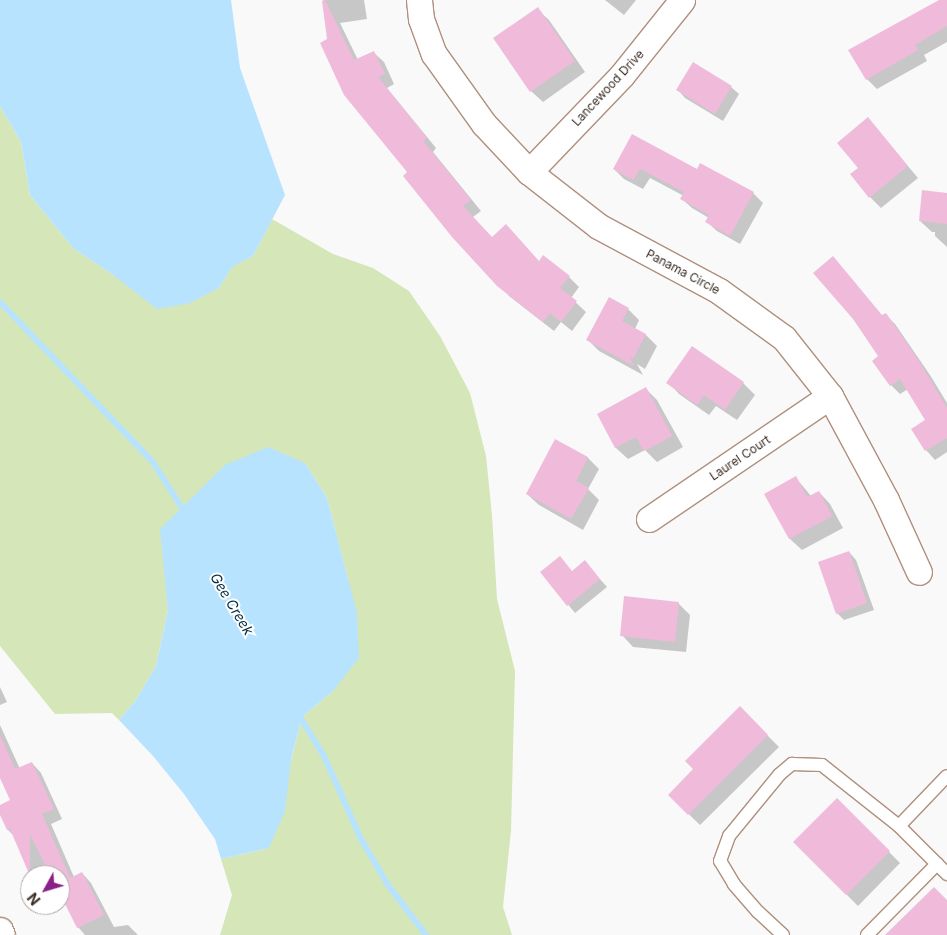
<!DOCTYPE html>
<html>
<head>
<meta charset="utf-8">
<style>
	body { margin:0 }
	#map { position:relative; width:947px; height:935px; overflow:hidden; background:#f9f9f9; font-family:Inter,sans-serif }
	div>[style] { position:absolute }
	.green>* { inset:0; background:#d5e6b8 }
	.water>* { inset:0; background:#b7e3ff }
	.shadow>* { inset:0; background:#0003 }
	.stream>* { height:6px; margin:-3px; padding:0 3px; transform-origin:3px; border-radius:3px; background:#b7e3ff }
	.building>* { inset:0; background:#f0bbdb }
	.roads { filter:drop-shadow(1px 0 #b08f7e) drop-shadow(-1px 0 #b08f7e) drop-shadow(0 1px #b08f7e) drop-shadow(0 -1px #b08f7e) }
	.lane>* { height:12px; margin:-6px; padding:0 6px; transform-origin:6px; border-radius:6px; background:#fff }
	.street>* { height:25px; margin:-12.5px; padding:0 12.5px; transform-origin:12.5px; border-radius:12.5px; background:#fff }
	span { translate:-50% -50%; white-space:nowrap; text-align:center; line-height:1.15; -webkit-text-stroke:4px #fff; paint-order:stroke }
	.street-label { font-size:12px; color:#382b24 }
	.water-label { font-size:14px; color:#002d43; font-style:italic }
	.north { position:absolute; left:20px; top:865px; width:50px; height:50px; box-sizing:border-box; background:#fff; border:1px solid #afaaa7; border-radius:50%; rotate:231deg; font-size:14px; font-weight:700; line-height:20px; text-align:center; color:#382b24 }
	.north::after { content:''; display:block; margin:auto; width:18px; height:22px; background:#892187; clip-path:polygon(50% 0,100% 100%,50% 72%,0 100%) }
</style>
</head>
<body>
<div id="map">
	<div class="green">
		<i style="clip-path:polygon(0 106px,21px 142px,30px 195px,73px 248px,113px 275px,219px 288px,232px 266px,253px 256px,272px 219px,333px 254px,373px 268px,409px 291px,440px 336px,470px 393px,486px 456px,492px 515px,497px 599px,515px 671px,511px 831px,503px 907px,512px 935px,220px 935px,232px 895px,221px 859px,269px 848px,302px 717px,333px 691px,348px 579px,327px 498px,305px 463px,166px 571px,168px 610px,156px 666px,136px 700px,119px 720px,112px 713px,55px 714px,0 646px)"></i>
	</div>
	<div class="water">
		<i style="clip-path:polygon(0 0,231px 0,240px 68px,285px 195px,253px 256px,232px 267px,219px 288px,190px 303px,157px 309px,113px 275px,73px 248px,30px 195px,21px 142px,0 106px)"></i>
		<i style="clip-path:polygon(268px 447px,305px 463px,327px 498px,357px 613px,359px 658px,333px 691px,302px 717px,291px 760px,285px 811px,269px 848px,221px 859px,215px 839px,184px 794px,153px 756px,119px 720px,136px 700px,156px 666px,168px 610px,160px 529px,225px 465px)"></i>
	</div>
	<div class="shadow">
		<i style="clip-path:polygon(323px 0,364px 0,367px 19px,340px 23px,358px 60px,373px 52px,384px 62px,394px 84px,387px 88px,436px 148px,433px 152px,481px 211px,473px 217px,492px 238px,569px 277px,579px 287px,571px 298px,586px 312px,572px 331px,561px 322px,554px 331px,509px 296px,409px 173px,328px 40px)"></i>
		<i style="clip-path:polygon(605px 0,636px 0,624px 15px)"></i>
		<i style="clip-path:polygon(941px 0,947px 0,947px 42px,924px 55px,927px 61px,877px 89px,867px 79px)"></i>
		<i style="clip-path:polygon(537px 9px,549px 20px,585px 72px,543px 102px,531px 91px,495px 39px)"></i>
		<i style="clip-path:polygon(731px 87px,739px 94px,723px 121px,685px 98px,678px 90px)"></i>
		<i style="clip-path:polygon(868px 119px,918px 178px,881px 208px,870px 197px,859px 168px)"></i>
		<i style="clip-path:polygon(632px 136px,697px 170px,753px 193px,763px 203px,740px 244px,717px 231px,707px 222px,709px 218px,692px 208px,682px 199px,684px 196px,650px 178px,643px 189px,624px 179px,614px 169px)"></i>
		<i style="clip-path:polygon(947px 194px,947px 247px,935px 236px,935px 232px,932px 232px,920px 221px)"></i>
		<i style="clip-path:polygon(628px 309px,639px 320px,635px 329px,646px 335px,657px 346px,645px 369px,637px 364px,643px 375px,599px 351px,587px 339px)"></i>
		<i style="clip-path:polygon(886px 315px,895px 324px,930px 375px,947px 403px,947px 452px,935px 460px,926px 450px,913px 429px,927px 420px,908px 389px,900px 394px,891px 385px,880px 356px,883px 316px)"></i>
		<i style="clip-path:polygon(693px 348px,743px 383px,755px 395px,737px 420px,716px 406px,709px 415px,679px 394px,668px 382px)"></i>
		<i style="clip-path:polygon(645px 388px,657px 400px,683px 447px,657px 462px,645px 450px,628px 459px,616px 448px,601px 418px)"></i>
		<i style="clip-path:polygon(556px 441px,588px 458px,599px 469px,588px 489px,599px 500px,583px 530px,539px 505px,527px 494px)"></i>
		<i style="clip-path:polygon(796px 478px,811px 496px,819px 492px,830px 504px,843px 528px,802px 550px,790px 539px,766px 494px)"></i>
		<i style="clip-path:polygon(849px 552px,856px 560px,874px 610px,844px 620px,837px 613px)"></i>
		<i style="clip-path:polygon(592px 570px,607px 587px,575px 613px,542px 573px)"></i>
		<i style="clip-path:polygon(678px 603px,690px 615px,686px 652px,633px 647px,622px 635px)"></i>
		<i style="clip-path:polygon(0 687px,7px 702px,0 705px)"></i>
		<i style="clip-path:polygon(740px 708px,779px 747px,700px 825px,669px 795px,695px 769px)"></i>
		<i style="clip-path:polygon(0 725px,20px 769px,32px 763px,41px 773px,62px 819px,51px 824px,74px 877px,82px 873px,91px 883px,114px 927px,128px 925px,138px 935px,85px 935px,78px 927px,60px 892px,60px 875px,31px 875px,13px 835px,8px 830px,0 812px,0 806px,12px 801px,0 777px)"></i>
		<i style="clip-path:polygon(837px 800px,900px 863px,858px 906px,794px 842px)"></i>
	</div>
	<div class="stream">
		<i style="left:0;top:302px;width:220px;rotate:46.3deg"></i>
		<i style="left:152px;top:461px;width:63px;rotate:57.3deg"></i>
		<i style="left:297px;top:712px;width:52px;rotate:58.5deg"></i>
		<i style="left:324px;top:756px;width:91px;rotate:66deg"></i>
		<i style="left:361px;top:839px;width:53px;rotate:59.6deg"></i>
		<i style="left:388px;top:885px;width:63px;rotate:52.8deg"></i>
	</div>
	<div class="building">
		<i style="clip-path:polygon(325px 0,354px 60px,374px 51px,385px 74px,378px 77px,427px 138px,423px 141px,471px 200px,463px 206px,492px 237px,506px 224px,539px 261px,543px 255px,570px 276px,560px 288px,577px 301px,561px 322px,550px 313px,543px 322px,497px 286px,452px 237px,403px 176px,407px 172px,344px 95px,320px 43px,327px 39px,322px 1px)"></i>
		<i style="clip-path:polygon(939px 0,947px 0,947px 26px,915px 45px,918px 50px,866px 80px,848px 50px)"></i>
		<i style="clip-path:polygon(538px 7px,575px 61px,530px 92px,493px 38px)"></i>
		<i style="clip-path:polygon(693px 62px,732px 86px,715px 114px,676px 90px)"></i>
		<i style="clip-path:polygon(868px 117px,908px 166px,869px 198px,850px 174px,858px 168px,837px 143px)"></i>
		<i style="clip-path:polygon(632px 134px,697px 169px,700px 163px,754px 192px,730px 236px,705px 222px,709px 215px,680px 199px,684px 192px,640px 169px,633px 180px,613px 169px)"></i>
		<i style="clip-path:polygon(922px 190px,947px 193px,947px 224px,919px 221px)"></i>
		<i style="clip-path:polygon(833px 256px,882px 315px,886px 313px,921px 364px,947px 408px,947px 438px,925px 451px,911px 429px,925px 420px,900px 379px,890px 386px,872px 361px,878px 356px,853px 319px,813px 273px)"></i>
		<i style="clip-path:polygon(609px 297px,629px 308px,622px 321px,646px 334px,633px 359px,629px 356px,634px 366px,586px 340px)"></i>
		<i style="clip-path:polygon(692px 346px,744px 382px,725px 410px,704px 395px,697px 405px,666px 383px)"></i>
		<i style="clip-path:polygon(646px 387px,672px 436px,644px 451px,636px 437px,615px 448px,597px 414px)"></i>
		<i style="clip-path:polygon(555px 439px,588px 457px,576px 481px,589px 488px,571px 519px,526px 494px)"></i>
		<i style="clip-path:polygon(796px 476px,807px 497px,819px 491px,832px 516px,789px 539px,764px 494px)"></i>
		<i style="clip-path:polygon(849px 551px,867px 603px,836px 614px,818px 562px)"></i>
		<i style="clip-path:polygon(560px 556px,572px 571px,585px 560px,600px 579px,567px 606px,540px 572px)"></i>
		<i style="clip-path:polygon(624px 596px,679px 602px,675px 642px,620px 636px)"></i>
		<i style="clip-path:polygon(740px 706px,768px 735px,688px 815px,668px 795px,693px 769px,685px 761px)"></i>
		<i style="clip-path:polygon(0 735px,15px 769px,32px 762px,54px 809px,42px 814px,70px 878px,82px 872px,104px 915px,77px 928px,60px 894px,60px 875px,50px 875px,30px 834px,30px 876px,10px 829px,7px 830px,0 815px,0 805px,10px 800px,0 778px)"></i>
		<i style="clip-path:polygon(837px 798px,890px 851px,846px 895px,793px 842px)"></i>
		<i style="clip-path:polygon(934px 887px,947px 900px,947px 935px,885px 935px)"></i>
	</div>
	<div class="roads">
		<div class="lane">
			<i style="left:899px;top:826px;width:68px;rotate:45deg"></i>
			<i style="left:783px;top:935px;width:34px;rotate:-137deg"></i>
			<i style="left:758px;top:912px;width:37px;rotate:-131deg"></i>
			<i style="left:734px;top:884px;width:27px;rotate:-121deg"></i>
			<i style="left:720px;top:861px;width:27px;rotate:-70deg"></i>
			<i style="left:729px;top:836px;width:80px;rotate:-50.6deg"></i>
			<i style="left:780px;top:774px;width:16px;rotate:-40deg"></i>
			<i style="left:792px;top:764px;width:30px;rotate:2deg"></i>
			<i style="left:822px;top:765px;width:98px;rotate:38.4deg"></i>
			<i style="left:899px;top:826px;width:69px;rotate:-46.2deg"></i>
			<i style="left:867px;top:935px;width:100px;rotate:-45.4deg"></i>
		</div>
		<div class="street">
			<i style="left:419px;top:0;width:19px;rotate:84deg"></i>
			<i style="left:421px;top:19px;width:37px;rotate:70deg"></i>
			<i style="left:434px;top:54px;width:86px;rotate:54.5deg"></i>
			<i style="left:484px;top:124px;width:66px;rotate:46.8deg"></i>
			<i style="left:529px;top:172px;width:88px;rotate:38deg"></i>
			<i style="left:598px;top:226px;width:137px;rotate:28.2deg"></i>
			<i style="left:719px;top:291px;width:80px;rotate:35.9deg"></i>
			<i style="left:784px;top:338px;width:74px;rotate:51.6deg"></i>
			<i style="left:830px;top:396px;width:118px;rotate:61.7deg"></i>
			<i style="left:886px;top:500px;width:79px;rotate:65.4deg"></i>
			<i style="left:529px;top:172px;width:134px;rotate:-46.2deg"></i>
			<i style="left:622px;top:75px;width:96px;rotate:-51.3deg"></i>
			<i style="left:649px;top:519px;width:219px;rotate:-34.2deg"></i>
			<i style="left:0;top:930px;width:5px;rotate:68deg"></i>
		</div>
	</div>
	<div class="street-label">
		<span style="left:608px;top:88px;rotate:-47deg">Lancewood Drive</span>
		<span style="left:683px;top:272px;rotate:28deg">Panama Circle</span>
		<span style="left:740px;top:458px;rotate:-34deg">Laurel Court</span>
	</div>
	<div class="water-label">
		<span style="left:232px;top:604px;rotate:59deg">Gee Creek</span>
	</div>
	<div class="north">N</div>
</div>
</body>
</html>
